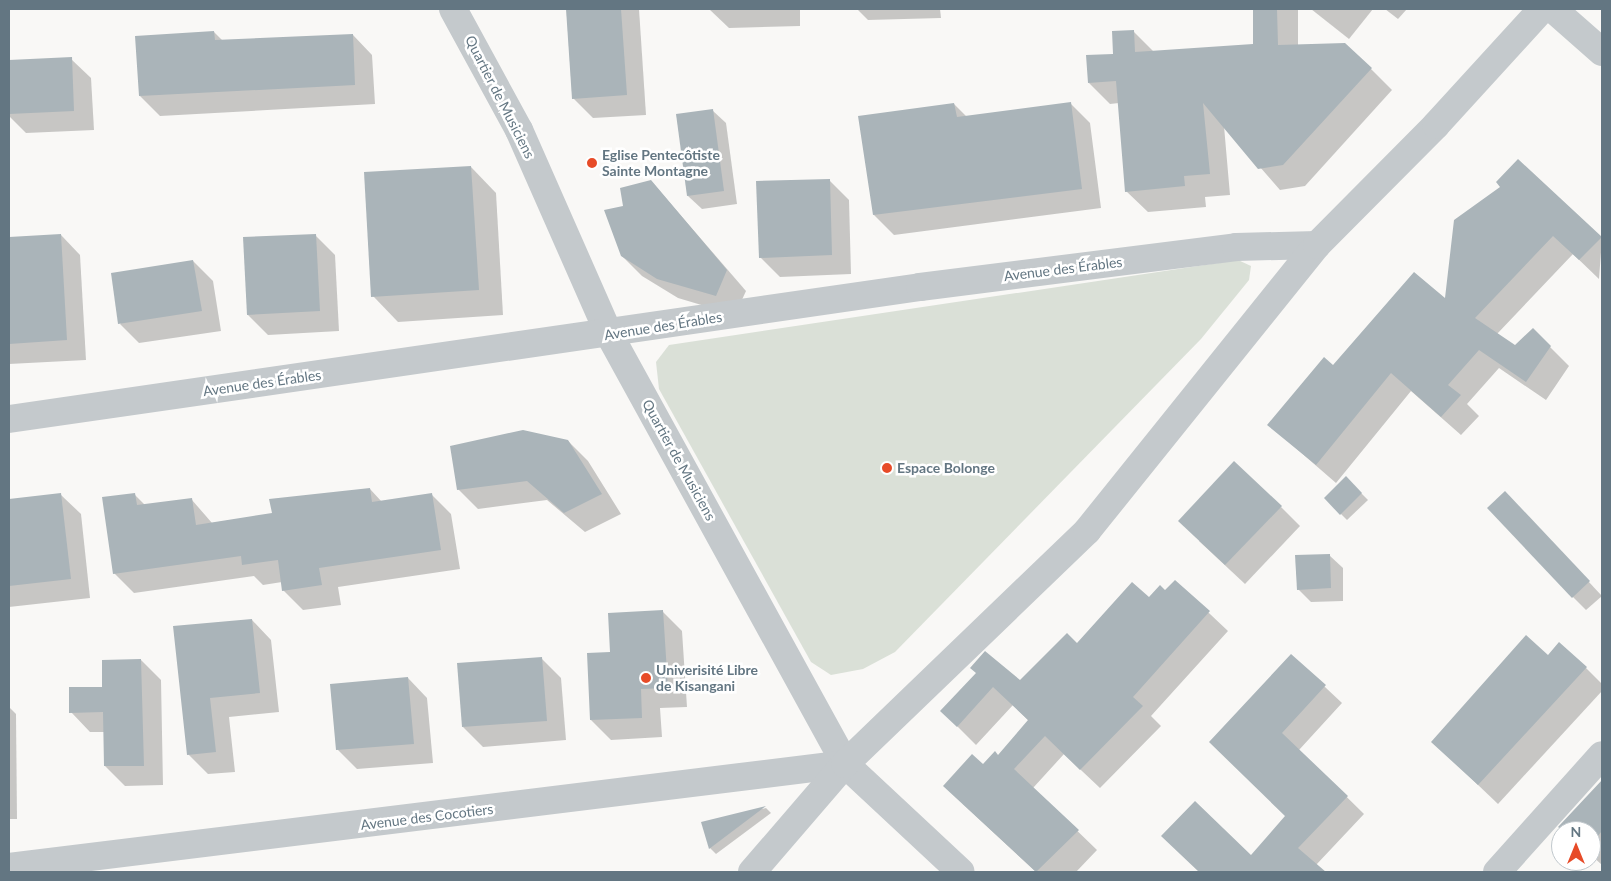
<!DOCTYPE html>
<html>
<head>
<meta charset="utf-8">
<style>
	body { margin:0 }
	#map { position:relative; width:1611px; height:881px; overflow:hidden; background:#f9f8f6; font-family:Lato,sans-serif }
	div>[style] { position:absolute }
	.green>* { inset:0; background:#dae0d7 }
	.shadow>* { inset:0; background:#0003 }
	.building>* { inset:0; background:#aab4b9 }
	.minor>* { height:28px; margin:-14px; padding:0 14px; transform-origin:14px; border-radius:14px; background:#c4c9cc }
	.dots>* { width:14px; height:14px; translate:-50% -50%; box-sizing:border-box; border:2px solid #fff; border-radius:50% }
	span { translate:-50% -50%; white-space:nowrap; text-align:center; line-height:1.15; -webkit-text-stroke:5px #fff; paint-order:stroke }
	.street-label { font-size:14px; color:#637682 }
	.poi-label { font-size:14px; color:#637682; font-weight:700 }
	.left { translate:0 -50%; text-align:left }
	.frame { position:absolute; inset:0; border:10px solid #637682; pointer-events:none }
	.north { position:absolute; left:1551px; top:821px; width:50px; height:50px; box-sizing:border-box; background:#fff; border:1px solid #c1c8cd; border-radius:50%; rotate:0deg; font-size:14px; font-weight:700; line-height:20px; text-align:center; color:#637682 }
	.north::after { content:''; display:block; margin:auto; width:18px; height:22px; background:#e74b28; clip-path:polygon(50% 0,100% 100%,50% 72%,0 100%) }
</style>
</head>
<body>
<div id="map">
	<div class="green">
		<i style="clip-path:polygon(1238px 260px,1251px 266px,1249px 280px,1201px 339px,895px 652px,863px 669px,831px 675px,811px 662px,659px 389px,656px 362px,669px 345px)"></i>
	</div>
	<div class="shadow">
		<i style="clip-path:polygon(567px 9px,639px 9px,646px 115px,593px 118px,573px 98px)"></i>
		<i style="clip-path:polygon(709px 9px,800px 9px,800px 26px,729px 28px)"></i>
		<i style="clip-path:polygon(857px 9px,940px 9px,941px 18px,868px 20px)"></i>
		<i style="clip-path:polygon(1254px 9px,1298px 9px,1298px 45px,1371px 69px,1392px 90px,1305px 186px,1280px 190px,1224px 126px,1230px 195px,1205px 197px,1206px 207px,1148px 212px,1126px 191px,1119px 103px,1110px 104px,1089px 83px,1133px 31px,1154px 52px,1254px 45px)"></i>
		<i style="clip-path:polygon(1311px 9px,1373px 9px,1349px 39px)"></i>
		<i style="clip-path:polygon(1385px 9px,1407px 9px,1398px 19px)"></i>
		<i style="clip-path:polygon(214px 32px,223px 41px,353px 35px,372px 55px,375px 104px,160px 116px,140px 96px)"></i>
		<i style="clip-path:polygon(71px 59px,91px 78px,94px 130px,26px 133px,9px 116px,9px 61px)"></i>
		<i style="clip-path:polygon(1070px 103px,1090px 123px,1101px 208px,894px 235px,874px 215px,859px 117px,954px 104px,967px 117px)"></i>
		<i style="clip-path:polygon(712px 110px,726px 123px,737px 204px,702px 209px,688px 196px)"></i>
		<i style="clip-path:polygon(1518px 160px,1602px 239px,1599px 279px,1573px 254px,1497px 334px,1516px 347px,1533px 330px,1569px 366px,1546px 400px,1499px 368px,1467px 404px,1479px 416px,1461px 435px,1411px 391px,1336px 483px,1269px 425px,1333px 366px,1446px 301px)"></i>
		<i style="clip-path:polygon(471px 167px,496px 193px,503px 315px,398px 322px,373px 296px)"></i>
		<i style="clip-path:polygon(829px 180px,849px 200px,851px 274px,780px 277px,760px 257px)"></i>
		<i style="clip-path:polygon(651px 181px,746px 291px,735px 315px,678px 298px,642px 276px,622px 256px,625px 207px)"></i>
		<i style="clip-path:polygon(61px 235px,80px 255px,86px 360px,9px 364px,9px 238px)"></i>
		<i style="clip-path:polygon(315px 235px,335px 255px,339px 331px,268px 335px,248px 315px)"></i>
		<i style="clip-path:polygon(193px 261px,213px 281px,221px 331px,139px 343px,120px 324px)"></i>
		<i style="clip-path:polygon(568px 441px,588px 461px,621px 514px,585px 532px,547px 500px,478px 509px,458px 489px)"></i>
		<i style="clip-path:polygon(1346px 478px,1368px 500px,1347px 520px,1325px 498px)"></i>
		<i style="clip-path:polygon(370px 489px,382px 502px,431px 494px,451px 514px,460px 569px,338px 587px,341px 605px,303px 610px,283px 590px,282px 582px,263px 585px,254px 576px,134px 593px,114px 573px,134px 494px,146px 506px,192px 500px,212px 523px,273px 514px,271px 500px)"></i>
		<i style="clip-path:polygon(61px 495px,81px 514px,90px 598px,9px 607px,9px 501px)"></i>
		<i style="clip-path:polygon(1518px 506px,1602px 596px,1586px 610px,1573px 597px)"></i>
		<i style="clip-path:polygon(1281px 507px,1300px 526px,1245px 584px,1199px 541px)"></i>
		<i style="clip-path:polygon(1329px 555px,1343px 568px,1343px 601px,1311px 602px,1298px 589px)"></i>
		<i style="clip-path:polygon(1175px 581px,1228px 631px,1151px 716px,1161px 726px,1100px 788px,1064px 754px,1033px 788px,1097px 850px,1076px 872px,1036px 872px,963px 804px,983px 766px,998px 756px,1029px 721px,1013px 705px,976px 745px,942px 711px,977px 673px,1021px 682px,1165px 592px)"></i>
		<i style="clip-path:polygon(662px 611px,682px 631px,687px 707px,660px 708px,662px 737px,611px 740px,591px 720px,588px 654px,612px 654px)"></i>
		<i style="clip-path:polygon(252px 620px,271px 640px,279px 712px,229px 717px,235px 772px,208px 774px,188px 754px,175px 628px)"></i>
		<i style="clip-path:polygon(1291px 655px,1342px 703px,1299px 750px,1364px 814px,1316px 865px,1324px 872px,1235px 872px,1230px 868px,1200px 872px,1180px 853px,1251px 857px,1287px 816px,1228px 759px)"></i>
		<i style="clip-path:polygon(1548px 657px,1586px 668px,1602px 684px,1602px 691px,1498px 804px,1433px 742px)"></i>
		<i style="clip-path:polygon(541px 658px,561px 678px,566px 740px,483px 747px,463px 727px)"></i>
		<i style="clip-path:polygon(141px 660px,161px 680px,163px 785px,125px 786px,105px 766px,105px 732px,90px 732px,71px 712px)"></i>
		<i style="clip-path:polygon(408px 678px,427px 698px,433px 763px,357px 769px,337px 749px)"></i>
		<i style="clip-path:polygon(9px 707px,16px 714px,17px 819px,9px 819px)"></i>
		<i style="clip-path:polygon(1596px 789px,1602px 795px,1602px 865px,1591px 855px,1591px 831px,1564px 831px)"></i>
		<i style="clip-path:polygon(766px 808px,771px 813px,716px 854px,710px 848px,703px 823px)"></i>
	</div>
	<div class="building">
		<i style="clip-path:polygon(566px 9px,621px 9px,627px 95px,572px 99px)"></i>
		<i style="clip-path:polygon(1253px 9px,1277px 9px,1278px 45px,1345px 43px,1372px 68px,1283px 165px,1258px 169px,1203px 103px,1210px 174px,1184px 176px,1185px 186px,1125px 192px,1116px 81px,1088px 83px,1086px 55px,1113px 54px,1112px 31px,1134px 30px,1135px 52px,1253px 44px)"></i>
		<i style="clip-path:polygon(214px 31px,215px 40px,353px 34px,355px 85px,139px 96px,135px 36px)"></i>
		<i style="clip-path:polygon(72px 57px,74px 111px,9px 114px,9px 60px)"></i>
		<i style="clip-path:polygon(1071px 102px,1082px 189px,873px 215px,858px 116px,954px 103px,957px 117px)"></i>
		<i style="clip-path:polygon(713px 109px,724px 191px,687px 196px,676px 114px)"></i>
		<i style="clip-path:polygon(1518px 159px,1602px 237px,1579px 260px,1553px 236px,1475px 318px,1515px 345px,1533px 328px,1551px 346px,1526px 382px,1479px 350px,1448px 385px,1461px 395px,1441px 417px,1391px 373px,1316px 465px,1267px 425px,1324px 357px,1333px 365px,1414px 272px,1445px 298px,1454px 220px,1500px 187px,1496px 182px)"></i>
		<i style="clip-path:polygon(471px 166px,479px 290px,371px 297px,364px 172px)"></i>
		<i style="clip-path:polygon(830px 179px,832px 255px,759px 258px,756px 181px)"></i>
		<i style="clip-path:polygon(651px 180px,727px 270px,716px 296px,657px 279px,621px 256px,604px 210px,623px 206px,620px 188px)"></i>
		<i style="clip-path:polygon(61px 234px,67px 340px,9px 344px,9px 237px)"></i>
		<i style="clip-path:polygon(316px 234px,320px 311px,247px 315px,243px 237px)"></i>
		<i style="clip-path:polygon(193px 260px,202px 311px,118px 324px,111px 273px)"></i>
		<i style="clip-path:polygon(523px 430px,568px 440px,602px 494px,564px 513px,527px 481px,457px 490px,450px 446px)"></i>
		<i style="clip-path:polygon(1234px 461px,1282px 506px,1225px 565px,1178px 521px)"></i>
		<i style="clip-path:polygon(1346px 476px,1362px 493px,1340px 515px,1324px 498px)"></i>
		<i style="clip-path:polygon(370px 488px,372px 502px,432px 493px,441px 550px,319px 568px,322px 585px,282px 591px,278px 560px,242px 565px,241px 556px,113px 574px,102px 497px,135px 493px,137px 505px,192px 498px,196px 525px,272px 513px,269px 499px)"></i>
		<i style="clip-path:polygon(1505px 491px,1590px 581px,1572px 598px,1487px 508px)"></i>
		<i style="clip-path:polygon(61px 493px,71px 579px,9px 586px,9px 499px)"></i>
		<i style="clip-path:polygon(1330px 554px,1331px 588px,1297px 590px,1295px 555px)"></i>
		<i style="clip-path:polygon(1175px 580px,1210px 611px,1133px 697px,1143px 706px,1080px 770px,1045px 736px,1014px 769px,1079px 830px,1036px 872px,943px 786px,972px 754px,983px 764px,995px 751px,998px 755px,1028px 720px,993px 687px,957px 727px,940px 711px,976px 673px,970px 668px,985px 651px,1020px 680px,1067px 633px,1077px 643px,1132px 582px,1149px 597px,1160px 585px,1165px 590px)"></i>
		<i style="clip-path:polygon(663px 610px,668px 688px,641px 689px,642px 718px,590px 720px,587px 653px,610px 652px,608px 613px)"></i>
		<i style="clip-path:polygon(252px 619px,260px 693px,210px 698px,216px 752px,187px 755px,173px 626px)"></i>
		<i style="clip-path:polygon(1526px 635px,1548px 655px,1559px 642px,1587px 667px,1478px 785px,1431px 742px)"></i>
		<i style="clip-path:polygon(1291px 654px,1326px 685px,1282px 733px,1348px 796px,1298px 848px,1326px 872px,1199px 872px,1161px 836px,1195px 801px,1251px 855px,1285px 816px,1209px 742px)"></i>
		<i style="clip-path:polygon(542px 657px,547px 721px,462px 727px,457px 663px)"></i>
		<i style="clip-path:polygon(141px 659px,144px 766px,104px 766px,103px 712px,69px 713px,69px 687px,102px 687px,102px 660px)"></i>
		<i style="clip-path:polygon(408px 677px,414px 744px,336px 750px,330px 684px)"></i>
		<i style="clip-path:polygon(1602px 780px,1602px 831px,1591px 844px,1591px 831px,1563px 831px,1558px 827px)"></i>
		<i style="clip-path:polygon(766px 806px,709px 849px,701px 822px)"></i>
	</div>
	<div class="minor">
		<i style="left:453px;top:9px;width:138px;rotate:61.4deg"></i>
		<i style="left:519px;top:130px;width:223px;rotate:66.2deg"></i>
		<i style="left:609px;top:334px;width:491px;rotate:61.2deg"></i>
		<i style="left:845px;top:764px;width:158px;rotate:43deg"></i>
		<i style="left:1553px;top:9px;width:65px;rotate:41.3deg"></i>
		<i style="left:9px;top:419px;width:921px;rotate:-8.24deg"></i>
		<i style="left:920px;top:287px;width:319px;rotate:-7.2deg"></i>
		<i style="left:1236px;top:247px;width:81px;rotate:-1.4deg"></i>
		<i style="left:9px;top:867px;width:842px;rotate:-7.02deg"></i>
		<i style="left:752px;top:872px;width:143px;rotate:-49.3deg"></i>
		<i style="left:845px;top:764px;width:336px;rotate:-43.9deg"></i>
		<i style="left:1087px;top:531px;width:367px;rotate:-51.2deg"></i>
		<i style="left:1317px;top:245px;width:169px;rotate:-45.2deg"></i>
		<i style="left:1436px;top:125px;width:157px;rotate:-47.6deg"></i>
		<i style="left:1497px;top:872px;width:157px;rotate:-48.1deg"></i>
	</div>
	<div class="dots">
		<i style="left:592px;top:163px;background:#e74b28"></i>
		<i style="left:887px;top:468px;background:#e74b28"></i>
		<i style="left:646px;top:678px;background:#e74b28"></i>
	</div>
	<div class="street-label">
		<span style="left:500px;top:97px;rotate:63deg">Quartier de Musiciens</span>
		<span style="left:1063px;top:269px;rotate:-7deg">Avenue des Érables</span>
		<span style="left:663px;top:326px;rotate:-9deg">Avenue des Érables</span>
		<span style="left:262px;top:383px;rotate:-8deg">Avenue des Érables</span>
		<span style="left:679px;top:460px;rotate:61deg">Quartier de Musiciens</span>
		<span style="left:427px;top:817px;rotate:-7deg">Avenue des Cocotiers</span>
	</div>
	<div class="poi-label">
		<span class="left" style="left:602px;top:163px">Eglise Pentecôtiste<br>Sainte Montagne</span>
		<span class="left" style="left:897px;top:468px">Espace Bolonge</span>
		<span class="left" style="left:656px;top:678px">Univerisité Libre<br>de Kisangani</span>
	</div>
	<div class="frame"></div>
	<div class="north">N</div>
</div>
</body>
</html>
